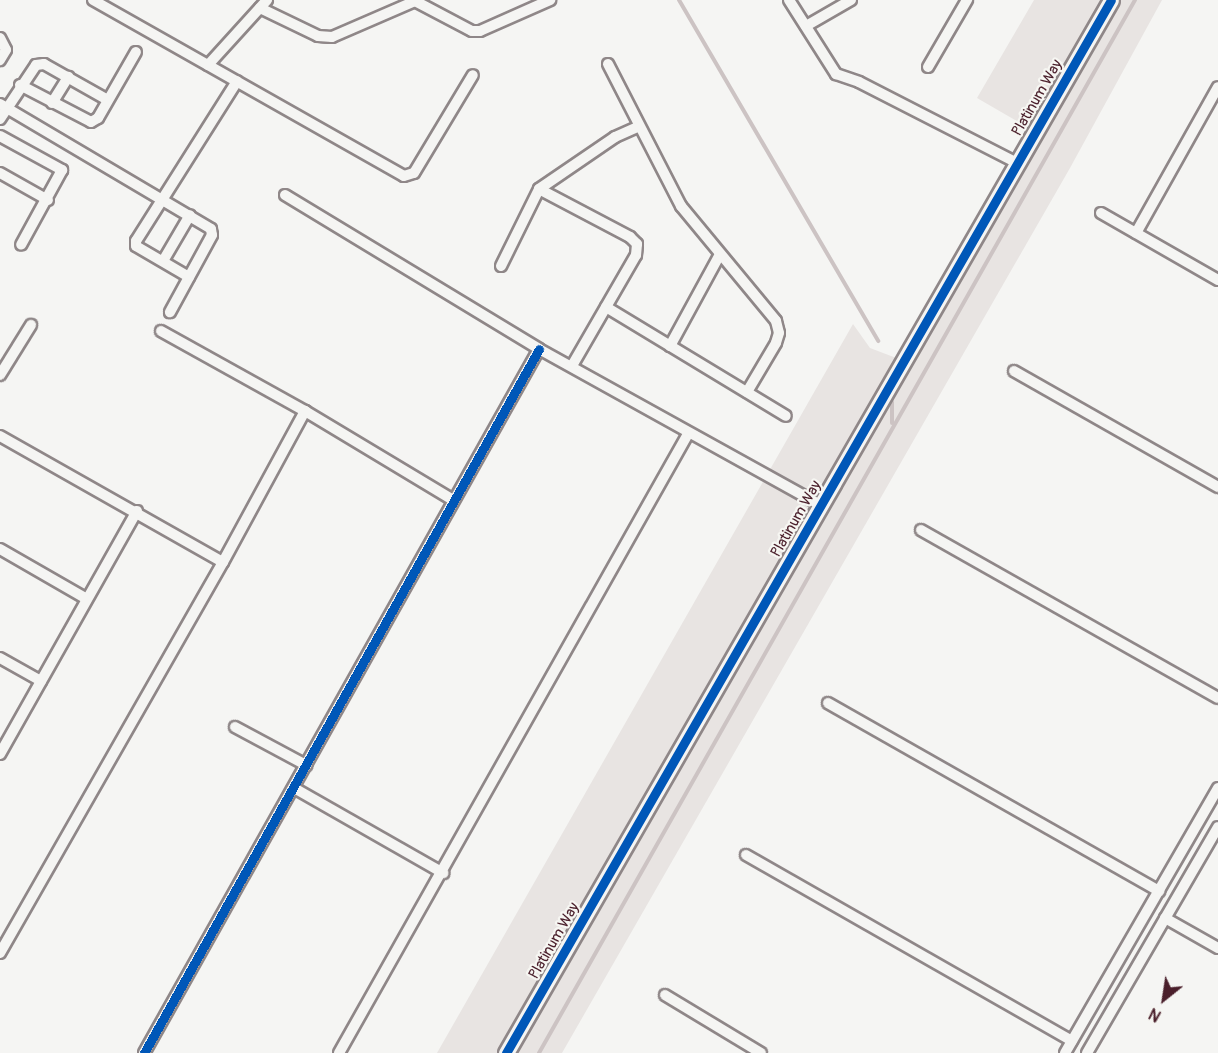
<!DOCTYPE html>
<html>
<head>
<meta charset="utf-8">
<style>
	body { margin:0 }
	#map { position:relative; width:1218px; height:1053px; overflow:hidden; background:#f5f5f3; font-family:Pangolin,sans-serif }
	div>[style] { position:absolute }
	.green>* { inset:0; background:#e8e4e2 }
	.stream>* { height:4px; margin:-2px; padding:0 2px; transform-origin:2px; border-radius:2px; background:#ccc3c3 }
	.roads { filter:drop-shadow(2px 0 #8f8788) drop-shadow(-2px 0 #8f8788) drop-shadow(0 2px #8f8788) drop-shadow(0 -2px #8f8788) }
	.street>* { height:10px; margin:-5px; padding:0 5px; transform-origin:5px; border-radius:5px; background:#f5f5f3 }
	.secondary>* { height:15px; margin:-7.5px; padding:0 7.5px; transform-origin:7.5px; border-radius:7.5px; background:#f5f5f3 }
	.cycleway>* { height:9px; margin:-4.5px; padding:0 4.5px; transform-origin:4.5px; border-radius:4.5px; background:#0057b8 }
	span { translate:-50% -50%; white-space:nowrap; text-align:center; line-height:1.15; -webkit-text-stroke:4.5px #f6f6f2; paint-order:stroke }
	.street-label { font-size:15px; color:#4a1f2b }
	.north { position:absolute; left:1134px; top:969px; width:60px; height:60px; -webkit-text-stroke:4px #f6f6f2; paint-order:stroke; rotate:210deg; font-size:16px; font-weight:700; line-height:24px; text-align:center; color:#4a1f2b }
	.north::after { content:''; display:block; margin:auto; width:21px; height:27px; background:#4a1f2b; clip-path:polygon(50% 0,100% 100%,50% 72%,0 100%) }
</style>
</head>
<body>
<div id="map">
	<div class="green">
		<i style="clip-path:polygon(1034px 0,1162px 0,1070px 168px,562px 1053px,437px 1053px,853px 324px,870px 348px,912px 364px,966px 256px,1041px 135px,977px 98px)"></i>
	</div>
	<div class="stream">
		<i style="left:679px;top:0;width:395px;rotate:59.7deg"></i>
		<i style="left:892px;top:423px;width:21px;rotate:-90deg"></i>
		<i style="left:539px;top:1053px;width:1210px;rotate:-60.49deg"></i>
	</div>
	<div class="roads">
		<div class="street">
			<i style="left:93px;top:0;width:357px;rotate:29.5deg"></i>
			<i style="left:404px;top:176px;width:10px;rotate:-17deg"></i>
			<i style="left:414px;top:173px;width:114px;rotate:-59deg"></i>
			<i style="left:789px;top:0;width:88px;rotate:57.6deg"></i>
			<i style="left:836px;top:74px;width:24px;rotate:19deg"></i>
			<i style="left:859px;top:82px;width:178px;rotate:27.1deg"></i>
			<i style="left:260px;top:8px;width:64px;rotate:25.8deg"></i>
			<i style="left:318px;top:36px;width:14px;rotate:4deg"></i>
			<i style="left:332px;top:37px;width:90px;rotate:-23.4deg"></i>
			<i style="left:415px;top:1px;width:64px;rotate:27.8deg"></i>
			<i style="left:472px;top:31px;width:8px"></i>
			<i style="left:480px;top:31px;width:77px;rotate:-23.9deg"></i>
			<i style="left:806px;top:26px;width:52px;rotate:-30deg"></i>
			<i style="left:0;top:38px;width:13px;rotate:63deg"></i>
			<i style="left:6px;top:50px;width:12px;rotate:121deg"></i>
			<i style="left:608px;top:64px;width:160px;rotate:62.8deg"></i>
			<i style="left:681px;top:206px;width:149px;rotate:50.4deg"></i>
			<i style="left:776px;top:321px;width:12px;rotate:76deg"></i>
			<i style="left:779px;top:333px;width:10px;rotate:107deg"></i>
			<i style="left:776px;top:343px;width:57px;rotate:120.6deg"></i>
			<i style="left:208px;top:65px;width:88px;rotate:-47.8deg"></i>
			<i style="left:928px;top:67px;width:78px;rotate:-59.8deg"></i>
			<i style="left:20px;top:85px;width:80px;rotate:27.5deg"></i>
			<i style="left:91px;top:122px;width:8px;rotate:-30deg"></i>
			<i style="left:98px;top:118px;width:76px;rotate:-60.1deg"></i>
			<i style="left:52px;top:103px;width:31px;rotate:-58deg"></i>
			<i style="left:0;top:104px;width:245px;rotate:30.6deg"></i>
			<i style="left:211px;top:229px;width:6px;rotate:81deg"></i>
			<i style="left:212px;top:235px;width:88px;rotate:118.6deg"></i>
			<i style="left:0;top:119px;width:65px;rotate:-56.3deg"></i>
			<i style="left:36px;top:65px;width:8px;rotate:-7deg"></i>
			<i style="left:44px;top:64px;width:73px;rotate:29.4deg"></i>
			<i style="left:0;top:136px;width:71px;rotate:28.7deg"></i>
			<i style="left:62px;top:170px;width:85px;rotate:118.7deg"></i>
			<i style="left:0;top:173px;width:55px;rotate:29.4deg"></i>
			<i style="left:539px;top:189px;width:103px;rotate:27.8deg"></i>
			<i style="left:630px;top:237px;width:10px;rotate:45deg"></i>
			<i style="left:637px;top:244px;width:11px;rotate:95deg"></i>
			<i style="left:636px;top:255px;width:128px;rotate:120deg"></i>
			<i style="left:285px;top:195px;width:297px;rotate:31.2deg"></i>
			<i style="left:539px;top:349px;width:322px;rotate:29deg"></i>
			<i style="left:1101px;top:213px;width:135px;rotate:29.8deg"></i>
			<i style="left:1136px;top:233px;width:167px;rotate:-60.7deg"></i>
			<i style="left:163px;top:261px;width:53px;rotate:-59.6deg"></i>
			<i style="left:501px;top:266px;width:86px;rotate:-63.7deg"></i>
			<i style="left:539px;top:189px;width:92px;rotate:-34.4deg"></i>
			<i style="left:615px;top:137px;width:24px;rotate:-24deg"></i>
			<i style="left:189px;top:277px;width:61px;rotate:-149.7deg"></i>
			<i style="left:136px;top:246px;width:5px;rotate:-90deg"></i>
			<i style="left:136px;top:241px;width:189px;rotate:-57.7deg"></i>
			<i style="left:606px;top:307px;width:210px;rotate:31.2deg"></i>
			<i style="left:161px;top:331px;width:165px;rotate:29.1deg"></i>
			<i style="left:670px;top:346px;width:102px;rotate:-61.4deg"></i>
			<i style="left:1014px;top:371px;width:235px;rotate:29.6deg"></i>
			<i style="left:0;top:375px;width:59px;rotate:-58.2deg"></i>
			<i style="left:0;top:436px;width:256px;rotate:29.5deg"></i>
			<i style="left:223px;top:562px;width:172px;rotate:-61.5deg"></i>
			<i style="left:305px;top:411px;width:173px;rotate:31deg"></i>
			<i style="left:921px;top:530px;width:341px;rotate:29.5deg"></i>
			<i style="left:0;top:549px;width:100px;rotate:29.9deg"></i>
			<i style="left:0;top:658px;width:47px;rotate:29.3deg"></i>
			<i style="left:828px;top:703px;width:381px;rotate:29.6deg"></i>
			<i style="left:235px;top:727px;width:81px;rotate:28.2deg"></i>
			<i style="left:0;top:754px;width:279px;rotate:-60.6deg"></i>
			<i style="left:294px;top:788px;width:172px;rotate:29.7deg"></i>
			<i style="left:746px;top:855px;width:375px;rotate:29.7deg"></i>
			<i style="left:1165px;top:918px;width:61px;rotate:29.5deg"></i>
			<i style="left:0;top:953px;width:450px;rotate:-60.3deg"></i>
			<i style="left:665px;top:995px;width:112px;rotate:31.1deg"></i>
			<i style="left:144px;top:1053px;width:807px;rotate:-60.7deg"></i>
			<i style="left:339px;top:1053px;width:711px;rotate:-60.59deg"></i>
			<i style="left:1065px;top:1053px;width:306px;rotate:-60deg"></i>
			<i style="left:1087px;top:1053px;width:261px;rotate:-59.9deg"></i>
		</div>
		<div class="secondary">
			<i style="left:506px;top:1053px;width:1214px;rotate:-60.12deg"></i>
		</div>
	</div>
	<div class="cycleway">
		<i style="left:144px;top:1053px;width:807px;rotate:-60.7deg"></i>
		<i style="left:506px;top:1053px;width:1214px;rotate:-60.12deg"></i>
	</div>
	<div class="street-label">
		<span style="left:1037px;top:98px;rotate:-60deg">Platinum Way</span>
		<span style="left:796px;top:519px;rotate:-60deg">Platinum Way</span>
		<span style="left:554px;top:941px;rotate:-60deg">Platinum Way</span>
	</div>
	<div class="north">N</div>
</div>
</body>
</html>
